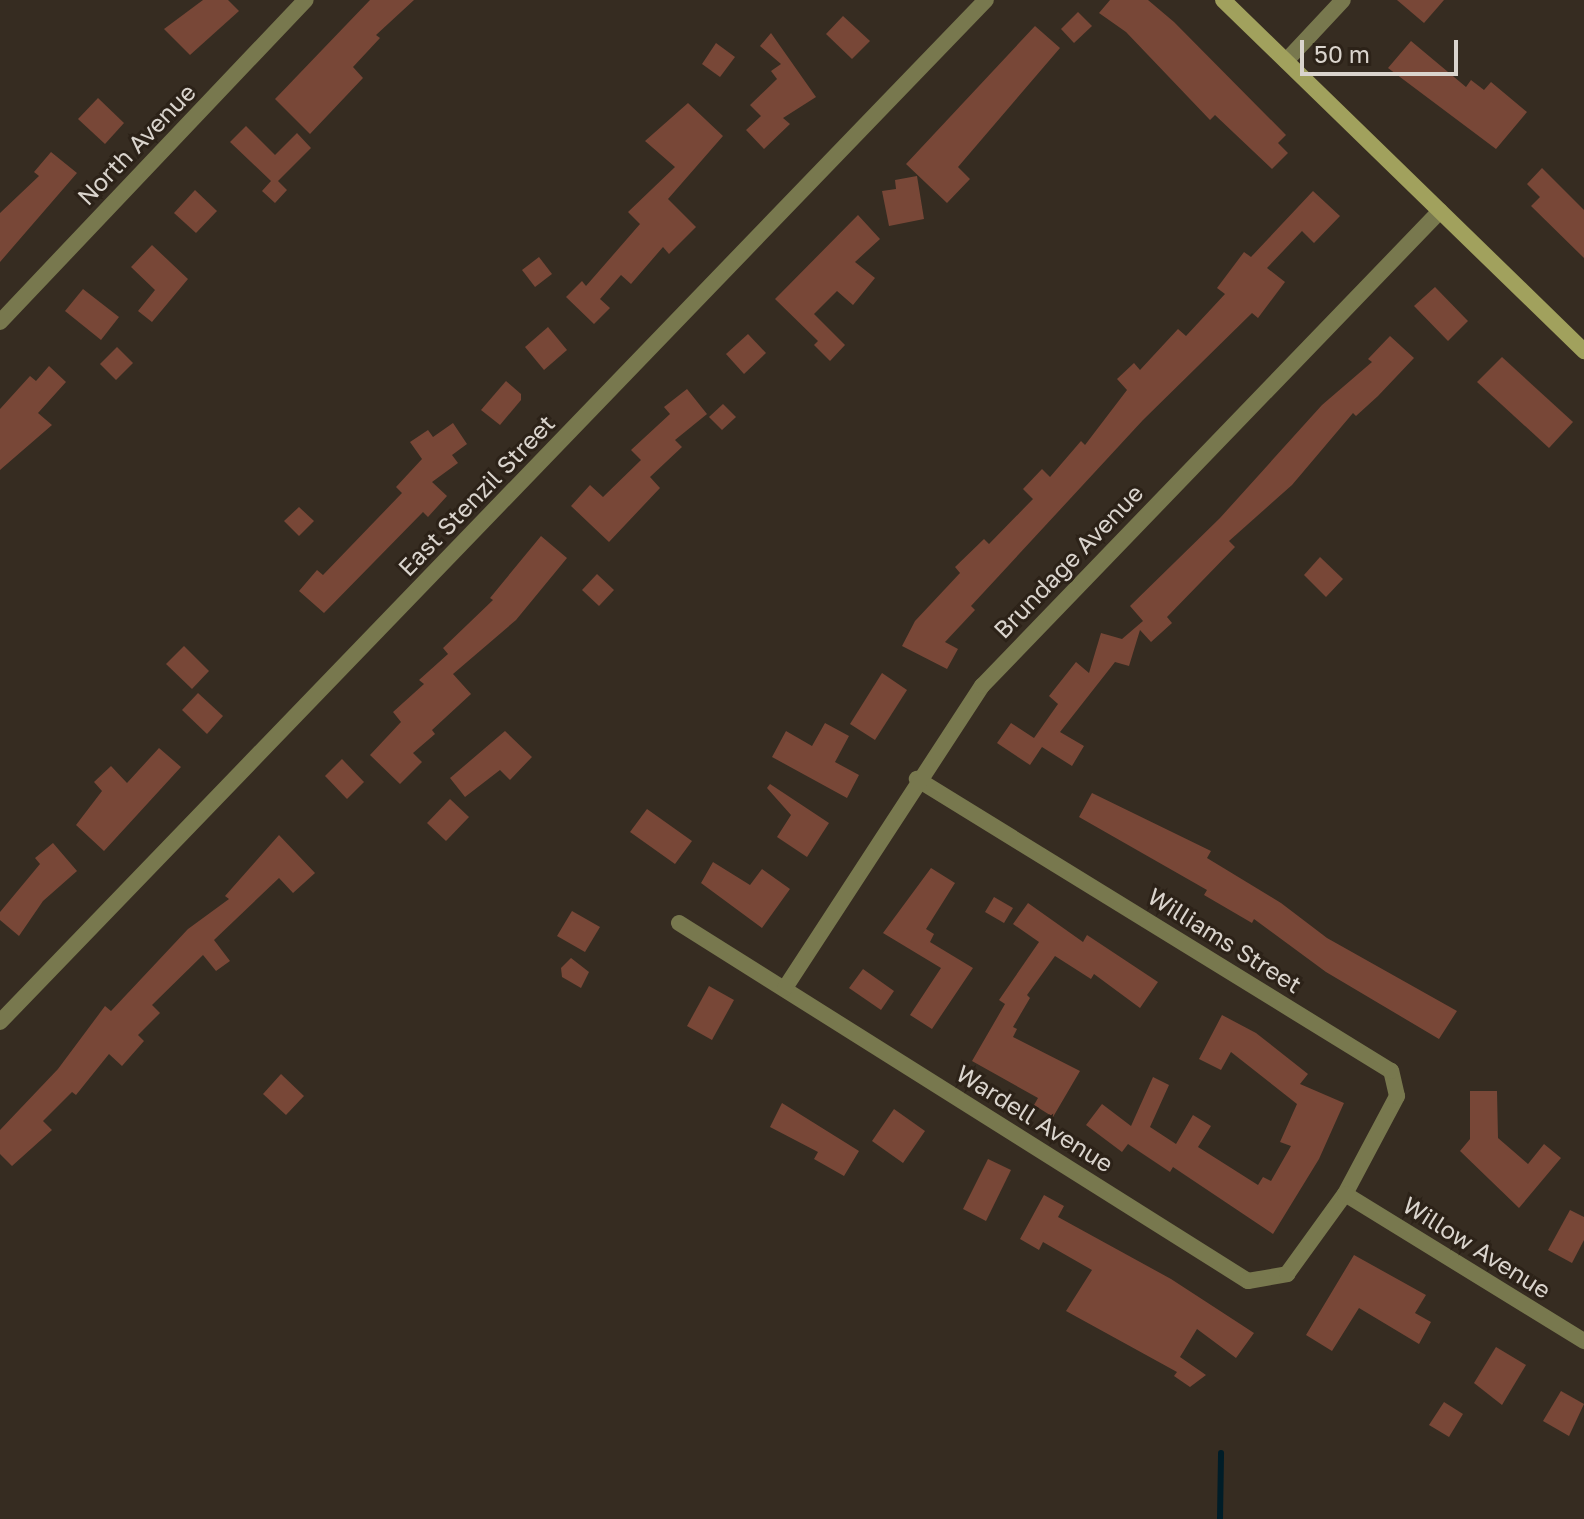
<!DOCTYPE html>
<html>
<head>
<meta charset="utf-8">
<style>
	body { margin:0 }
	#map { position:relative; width:1584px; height:1519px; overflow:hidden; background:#362c21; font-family:"Golos Text",sans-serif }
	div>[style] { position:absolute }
	.stream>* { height:6px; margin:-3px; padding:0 3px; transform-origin:3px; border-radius:3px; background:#001d28 }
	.building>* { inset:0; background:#784737 }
	.street>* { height:16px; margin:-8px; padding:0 8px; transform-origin:8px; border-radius:8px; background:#78784e }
	.secondary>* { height:16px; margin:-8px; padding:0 8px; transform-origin:8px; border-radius:8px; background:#a1a15d }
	span { translate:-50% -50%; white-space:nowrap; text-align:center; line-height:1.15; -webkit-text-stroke:6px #2c2218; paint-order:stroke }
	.street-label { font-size:24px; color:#dad4cd }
	.scale { position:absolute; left:1300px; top:40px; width:158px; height:36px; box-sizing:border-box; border:4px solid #dad4cd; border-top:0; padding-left:10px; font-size:24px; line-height:28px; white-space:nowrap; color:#dad4cd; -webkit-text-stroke:6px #2c2218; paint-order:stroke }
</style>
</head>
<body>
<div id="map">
	<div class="stream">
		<i style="left:1220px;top:1519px;width:66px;rotate:-89.1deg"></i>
	</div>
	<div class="building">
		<i style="clip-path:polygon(203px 0,228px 0,239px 11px,190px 55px,164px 29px)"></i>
		<i style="clip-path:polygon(370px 0,414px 0,376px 35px,380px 38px,353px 67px,363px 78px,310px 134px,275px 99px)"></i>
		<i style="clip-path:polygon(1110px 0,1148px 0,1174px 22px,1286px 135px,1278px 143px,1288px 153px,1272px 169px,1215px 115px,1210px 120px,1126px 32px,1099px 13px)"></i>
		<i style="clip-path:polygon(1397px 0,1444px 0,1424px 23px)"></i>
		<i style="clip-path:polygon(1078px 12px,1092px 26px,1074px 43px,1061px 29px)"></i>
		<i style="clip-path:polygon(843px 16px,870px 41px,852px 59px,826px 34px)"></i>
		<i style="clip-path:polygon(1035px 26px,1060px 48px,958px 167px,970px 179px,947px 203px,906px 164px)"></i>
		<i style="clip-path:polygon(771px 33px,816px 97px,783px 118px,790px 124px,764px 149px,746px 130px,761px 116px,750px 105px,777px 79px,771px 71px,781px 64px,760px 46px)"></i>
		<i style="clip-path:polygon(1411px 41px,1466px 87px,1471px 80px,1484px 90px,1491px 82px,1527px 112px,1496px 149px,1388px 68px)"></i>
		<i style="clip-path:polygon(716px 43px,735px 57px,720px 77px,702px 64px)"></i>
		<i style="clip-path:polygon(98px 98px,124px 123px,105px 144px,78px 119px)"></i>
		<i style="clip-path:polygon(688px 103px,723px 136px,668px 199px,696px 227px,669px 254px,663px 247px,631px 284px,621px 275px,600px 299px,610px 308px,594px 324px,566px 297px,582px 281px,586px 286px,640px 224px,628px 212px,675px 167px,645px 141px)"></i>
		<i style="clip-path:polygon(246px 126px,275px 155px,297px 133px,311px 148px,278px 181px,287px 190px,275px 203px,262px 191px,271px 181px,230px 142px)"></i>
		<i style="clip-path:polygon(51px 152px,77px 173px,0 262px,0 213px,39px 176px,34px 172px)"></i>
		<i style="clip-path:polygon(1542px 168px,1584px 210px,1584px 258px,1531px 206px,1540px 197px,1527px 184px)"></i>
		<i style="clip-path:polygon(917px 176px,924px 219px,889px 226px,882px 191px,896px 189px,895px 180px)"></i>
		<i style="clip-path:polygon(195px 190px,217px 211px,196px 233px,174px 213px)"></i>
		<i style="clip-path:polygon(1313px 191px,1340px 216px,1314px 243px,1302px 231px,1267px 268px,1285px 282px,1258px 318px,1252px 313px,1143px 420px,971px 606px,975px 610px,945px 642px,958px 649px,947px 669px,902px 646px,915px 621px,960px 573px,955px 567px,984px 539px,989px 544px,1033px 499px,1023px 489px,1042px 469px,1050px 477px,1081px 441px,1085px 445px,1127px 390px,1117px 379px,1134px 363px,1140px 370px,1178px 329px,1186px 336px,1225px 294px,1217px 288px,1244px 252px,1251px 257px)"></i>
		<i style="clip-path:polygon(858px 215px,880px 239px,855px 262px,875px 278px,853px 305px,837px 291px,814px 314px,845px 345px,830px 361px,814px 345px,818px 341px,775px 299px)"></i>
		<i style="clip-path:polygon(152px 245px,188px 279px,152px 322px,138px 311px,155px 290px,131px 267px)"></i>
		<i style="clip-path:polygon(539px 257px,552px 274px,535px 287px,522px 270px)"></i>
		<i style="clip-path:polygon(1435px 287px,1468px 321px,1448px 341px,1414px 306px)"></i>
		<i style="clip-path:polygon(83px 289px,119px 317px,101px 340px,65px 311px)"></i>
		<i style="clip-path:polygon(548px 327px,567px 350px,544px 370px,525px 347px)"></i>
		<i style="clip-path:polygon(748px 334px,766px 353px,744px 374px,726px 354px)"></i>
		<i style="clip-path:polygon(1390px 336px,1414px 358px,1378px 396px,1356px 416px,1353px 413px,1292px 485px,1229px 541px,1235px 547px,1167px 617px,1172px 623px,1151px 642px,1140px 630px,1129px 666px,1115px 662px,1060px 732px,1084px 746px,1072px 766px,1042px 747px,1030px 765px,997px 743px,1011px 723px,1034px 738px,1058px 704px,1049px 696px,1076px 662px,1089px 673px,1101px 633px,1122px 639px,1143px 621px,1130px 606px,1220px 518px,1322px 405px,1372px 362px,1368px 359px)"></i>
		<i style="clip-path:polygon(117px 347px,133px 363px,116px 380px,100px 364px)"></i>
		<i style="clip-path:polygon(1502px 357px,1573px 422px,1549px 448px,1477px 382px)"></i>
		<i style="clip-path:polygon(49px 366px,66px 382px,38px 413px,52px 425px,0 470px,0 409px,30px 376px,36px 381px)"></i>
		<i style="clip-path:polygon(506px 381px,521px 394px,521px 400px,500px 425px,481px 410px)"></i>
		<i style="clip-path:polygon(687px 389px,707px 414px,675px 440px,682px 447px,650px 477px,660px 488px,609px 542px,571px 506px,590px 485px,603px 497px,641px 460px,631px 450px,670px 414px,664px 407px)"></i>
		<i style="clip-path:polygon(723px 404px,736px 417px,722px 430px,709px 417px)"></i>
		<i style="clip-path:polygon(453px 423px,467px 444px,452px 455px,458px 463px,432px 482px,447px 496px,428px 517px,423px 512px,324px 613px,299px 591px,317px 570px,323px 575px,402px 493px,396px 487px,422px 459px,410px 442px,428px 430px,433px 437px)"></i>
		<i style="clip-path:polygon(299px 507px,314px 521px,299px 536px,284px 521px)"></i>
		<i style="clip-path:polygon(541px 536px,567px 558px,516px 620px,453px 674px,471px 694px,432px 730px,435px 734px,413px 753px,422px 762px,400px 784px,370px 755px,401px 722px,393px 712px,424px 684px,419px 680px,448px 654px,443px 648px,493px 600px,490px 598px)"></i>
		<i style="clip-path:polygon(1320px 557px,1343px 579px,1326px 597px,1304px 575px)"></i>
		<i style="clip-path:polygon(597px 574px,614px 590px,599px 606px,582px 590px)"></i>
		<i style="clip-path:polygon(184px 646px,209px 671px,192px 689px,166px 664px)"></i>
		<i style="clip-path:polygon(882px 673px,907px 690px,875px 740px,850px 724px)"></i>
		<i style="clip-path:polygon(198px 693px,223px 716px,207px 734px,182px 710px)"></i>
		<i style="clip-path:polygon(825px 723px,849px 736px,835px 762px,859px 775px,847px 798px,772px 757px,786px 731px,812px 746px)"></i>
		<i style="clip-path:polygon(505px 731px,532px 757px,510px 780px,500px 770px,465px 797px,450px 778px)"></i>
		<i style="clip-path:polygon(159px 748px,181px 767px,104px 851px,76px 825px,102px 791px,94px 782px,111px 766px,127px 783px)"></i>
		<i style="clip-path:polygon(342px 759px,364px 782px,347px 799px,325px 776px)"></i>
		<i style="clip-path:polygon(770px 784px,829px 823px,807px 857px,777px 837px,791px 815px,767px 788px)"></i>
		<i style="clip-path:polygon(1092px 793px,1211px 851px,1207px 858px,1281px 903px,1327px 938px,1457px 1011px,1439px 1039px,1326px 972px,1254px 919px,1252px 923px,1204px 895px,1207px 890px,1079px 817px)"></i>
		<i style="clip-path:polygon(450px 799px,469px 817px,446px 841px,427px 823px)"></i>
		<i style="clip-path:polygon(647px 809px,692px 841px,675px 864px,630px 832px)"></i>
		<i style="clip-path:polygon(279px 835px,315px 873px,293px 893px,279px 878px,214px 940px,230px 961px,216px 971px,203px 955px,152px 1005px,160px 1013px,138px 1035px,144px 1041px,122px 1066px,109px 1054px,76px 1095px,72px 1092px,43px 1121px,52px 1130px,12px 1166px,0 1154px,0 1130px,58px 1069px,105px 1006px,111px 1011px,188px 929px,229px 899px,225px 896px)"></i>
		<i style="clip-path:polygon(53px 843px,77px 871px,43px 901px,19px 936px,0 920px,0 912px,40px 864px,35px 858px)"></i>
		<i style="clip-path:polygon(713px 862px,750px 885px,762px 869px,790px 889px,762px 928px,701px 883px)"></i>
		<i style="clip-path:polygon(931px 868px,955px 883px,926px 929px,934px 934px,930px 942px,973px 968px,932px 1029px,910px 1015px,941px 968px,883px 933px)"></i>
		<i style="clip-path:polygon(994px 897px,1013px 908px,1004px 923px,985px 912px)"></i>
		<i style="clip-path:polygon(1028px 903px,1083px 942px,1087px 935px,1158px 982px,1140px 1008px,1094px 974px,1091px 979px,1055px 956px,1027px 995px,1030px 998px,1013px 1027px,1017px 1029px,1013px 1037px,1080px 1071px,1053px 1117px,1034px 1105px,1038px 1098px,972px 1061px,1005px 1004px,999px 1000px,1039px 942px,1013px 924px)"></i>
		<i style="clip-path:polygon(572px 911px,600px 927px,585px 952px,557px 936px)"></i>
		<i style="clip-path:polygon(571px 958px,589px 972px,581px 988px,562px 977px,561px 968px)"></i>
		<i style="clip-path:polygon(863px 969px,894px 991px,881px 1010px,849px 988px)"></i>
		<i style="clip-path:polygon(709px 986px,734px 1000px,712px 1040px,687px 1026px)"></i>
		<i style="clip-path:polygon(1222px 1015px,1256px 1033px,1308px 1074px,1300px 1084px,1344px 1103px,1319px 1159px,1273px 1234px,1173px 1167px,1170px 1172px,1128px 1144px,1122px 1152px,1086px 1125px,1102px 1104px,1131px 1126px,1153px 1077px,1169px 1085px,1150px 1127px,1176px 1144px,1193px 1115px,1211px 1126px,1198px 1147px,1258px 1185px,1263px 1177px,1271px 1181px,1291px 1146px,1280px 1142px,1297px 1104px,1231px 1052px,1221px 1070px,1199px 1059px)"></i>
		<i style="clip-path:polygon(281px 1074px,304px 1096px,286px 1115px,263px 1094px)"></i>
		<i style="clip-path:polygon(1470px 1091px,1497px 1091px,1498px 1138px,1528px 1164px,1544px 1144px,1561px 1158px,1519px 1208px,1460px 1151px,1470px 1139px)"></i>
		<i style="clip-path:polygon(782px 1103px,859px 1151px,844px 1176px,814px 1159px,818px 1152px,770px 1127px)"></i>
		<i style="clip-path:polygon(894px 1109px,925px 1131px,903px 1163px,872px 1141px)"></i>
		<i style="clip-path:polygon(988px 1159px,1011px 1170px,986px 1221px,963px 1209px)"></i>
		<i style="clip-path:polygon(1044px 1195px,1064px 1206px,1058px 1217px,1171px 1279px,1254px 1333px,1236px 1358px,1197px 1329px,1180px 1357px,1206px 1375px,1190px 1387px,1174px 1376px,1177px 1372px,1066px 1311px,1092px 1270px,1043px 1242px,1039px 1250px,1020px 1239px)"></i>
		<i style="clip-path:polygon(1570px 1210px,1584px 1217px,1584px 1240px,1572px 1263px,1548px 1250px)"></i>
		<i style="clip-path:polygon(1354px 1255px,1426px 1295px,1415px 1313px,1431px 1322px,1419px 1344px,1359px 1308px,1332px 1351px,1306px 1335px)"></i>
		<i style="clip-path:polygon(1496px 1347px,1526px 1365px,1502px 1405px,1474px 1383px)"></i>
		<i style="clip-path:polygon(1561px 1391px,1584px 1404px,1569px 1436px,1543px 1421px)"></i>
		<i style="clip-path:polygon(1444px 1402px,1463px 1414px,1449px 1437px,1429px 1425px)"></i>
	</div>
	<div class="street">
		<i style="left:1286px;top:61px;width:83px;rotate:-46.9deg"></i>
		<i style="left:0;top:322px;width:444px;rotate:-46.5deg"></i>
		<i style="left:679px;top:923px;width:672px;rotate:32.18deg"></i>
		<i style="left:1248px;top:1281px;width:40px;rotate:-10deg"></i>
		<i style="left:1287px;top:1274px;width:99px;rotate:-54.1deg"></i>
		<i style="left:1345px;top:1194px;width:111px;rotate:-62deg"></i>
		<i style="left:1397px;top:1096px;width:26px;rotate:-103deg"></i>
		<i style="left:1391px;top:1071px;width:557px;rotate:-148.37deg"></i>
		<i style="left:785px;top:988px;width:361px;rotate:-56.9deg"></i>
		<i style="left:982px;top:686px;width:660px;rotate:-46.04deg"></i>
		<i style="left:0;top:1022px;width:1420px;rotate:-46.03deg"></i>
		<i style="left:1345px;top:1194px;width:281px;rotate:31.6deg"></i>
	</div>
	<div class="secondary">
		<i style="left:1223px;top:0;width:504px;rotate:44.2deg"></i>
	</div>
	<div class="street-label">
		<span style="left:136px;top:144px;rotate:-46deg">North Avenue</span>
		<span style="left:476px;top:495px;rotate:-46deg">East Stenzil Street</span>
		<span style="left:1068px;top:561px;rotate:-46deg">Brundage Avenue</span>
		<span style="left:1225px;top:940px;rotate:32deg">Williams Street</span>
		<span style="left:1035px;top:1118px;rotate:32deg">Wardell Avenue</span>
		<span style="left:1477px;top:1247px;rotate:32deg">Willow Avenue</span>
	</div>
	<div class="scale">50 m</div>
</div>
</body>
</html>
